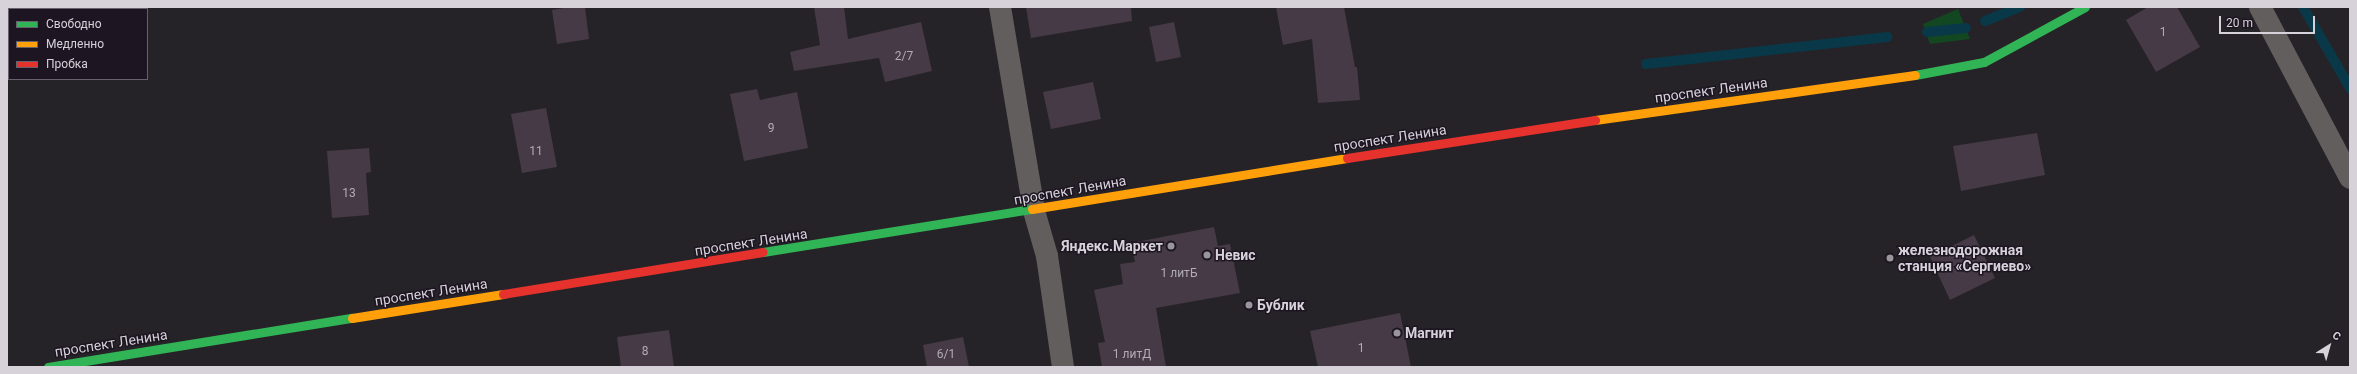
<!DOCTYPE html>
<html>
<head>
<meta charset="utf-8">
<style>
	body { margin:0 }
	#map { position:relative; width:2357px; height:374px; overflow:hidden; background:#262328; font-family:Roboto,sans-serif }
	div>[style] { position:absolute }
	.green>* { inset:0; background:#134721 }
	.stream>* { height:10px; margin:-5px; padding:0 5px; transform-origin:5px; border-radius:5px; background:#093948 }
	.building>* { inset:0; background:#453a45 }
	.street>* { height:22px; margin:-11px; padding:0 11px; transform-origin:11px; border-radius:11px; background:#625e5e }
	.fast>* { height:9px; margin:-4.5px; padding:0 4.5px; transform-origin:4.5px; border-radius:4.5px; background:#30b455 }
	.slow>* { height:9px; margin:-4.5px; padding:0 4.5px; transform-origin:4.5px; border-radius:4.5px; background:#ff9f0a }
	.jam>* { height:9px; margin:-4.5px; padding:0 4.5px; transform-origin:4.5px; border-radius:4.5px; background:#e5322d }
	.dots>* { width:11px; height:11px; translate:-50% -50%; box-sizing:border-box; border:2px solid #1d1622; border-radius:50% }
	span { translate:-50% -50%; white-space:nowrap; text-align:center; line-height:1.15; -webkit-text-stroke:3px #1d1622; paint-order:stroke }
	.number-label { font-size:12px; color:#b2acb5 }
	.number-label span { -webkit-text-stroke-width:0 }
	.street-label { font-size:14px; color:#d7d2da }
	.poi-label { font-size:14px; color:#d7d2da; font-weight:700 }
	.right { translate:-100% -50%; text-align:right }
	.left { translate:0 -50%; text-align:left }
	.frame { position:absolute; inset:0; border:8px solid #d7d2da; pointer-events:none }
	.legend { position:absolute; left:8px; top:8px; width:140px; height:72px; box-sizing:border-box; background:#1d1622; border:1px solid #67616c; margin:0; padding:5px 7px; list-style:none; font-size:12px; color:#d7d2da }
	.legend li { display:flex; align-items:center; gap:8px; height:20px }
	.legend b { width:20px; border:1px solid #67616c }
	.north { position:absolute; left:2309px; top:326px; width:40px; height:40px; -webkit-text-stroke:3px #1d1622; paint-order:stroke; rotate:37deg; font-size:11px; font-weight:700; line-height:16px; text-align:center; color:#d7d2da }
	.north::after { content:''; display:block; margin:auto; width:14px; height:18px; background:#d7d2da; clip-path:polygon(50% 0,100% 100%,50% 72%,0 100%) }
	.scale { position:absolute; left:2219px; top:16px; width:96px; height:18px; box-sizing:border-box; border:2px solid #d7d2da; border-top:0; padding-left:5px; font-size:12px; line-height:14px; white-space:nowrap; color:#d7d2da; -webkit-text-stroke:3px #1d1622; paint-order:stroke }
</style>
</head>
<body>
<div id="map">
	<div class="green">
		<i style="clip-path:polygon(1958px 9px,1970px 39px,1930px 44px,1923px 24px)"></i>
	</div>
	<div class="stream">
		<i style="left:2303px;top:7px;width:94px;rotate:59.9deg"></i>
		<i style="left:1985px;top:21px;width:38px;rotate:-22deg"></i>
		<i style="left:1927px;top:32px;width:39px;rotate:-6deg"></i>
		<i style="left:1646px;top:64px;width:243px;rotate:-6.4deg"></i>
	</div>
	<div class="building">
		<i style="clip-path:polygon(570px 7px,585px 7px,589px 39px,557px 44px,552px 10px)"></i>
		<i style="clip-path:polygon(814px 7px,844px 7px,848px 39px,921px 22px,932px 71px,885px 82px,879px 58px,794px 71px,790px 52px,820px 45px)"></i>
		<i style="clip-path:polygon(1026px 7px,1131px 7px,1132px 21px,1031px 38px)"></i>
		<i style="clip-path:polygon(1276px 7px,1344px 7px,1355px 67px,1357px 67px,1360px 100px,1318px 103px,1312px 39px,1283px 45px)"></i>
		<i style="clip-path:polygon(2148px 7px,2177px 7px,2200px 47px,2156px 72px,2126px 20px)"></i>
		<i style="clip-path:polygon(1174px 22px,1181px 57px,1156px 62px,1149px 27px)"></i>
		<i style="clip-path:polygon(1093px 82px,1101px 119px,1051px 129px,1043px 92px)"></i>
		<i style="clip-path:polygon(757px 89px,760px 100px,797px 92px,808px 148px,744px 161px,730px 94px)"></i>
		<i style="clip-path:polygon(546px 108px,557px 167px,522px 173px,511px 114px)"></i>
		<i style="clip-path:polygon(2037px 133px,2045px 175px,1961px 191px,1953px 146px)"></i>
		<i style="clip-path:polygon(369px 148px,371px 172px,366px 173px,369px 215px,332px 218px,327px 151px)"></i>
		<i style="clip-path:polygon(1214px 227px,1218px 246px,1230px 244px,1240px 293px,1156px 308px,1166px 367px,1102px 367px,1098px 343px,1105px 342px,1094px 290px,1123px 284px,1120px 264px,1135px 262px,1131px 243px)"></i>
		<i style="clip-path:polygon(1974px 235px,1995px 278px,1950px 300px,1930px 257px)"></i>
		<i style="clip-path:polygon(1400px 313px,1411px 367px,1318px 367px,1310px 331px)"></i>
		<i style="clip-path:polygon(669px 330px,674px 367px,621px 367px,617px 337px)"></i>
		<i style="clip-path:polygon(963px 337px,969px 367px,927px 367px,923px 345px)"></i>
	</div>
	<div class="street">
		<i style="left:1000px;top:7px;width:207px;rotate:80.5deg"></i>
		<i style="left:1034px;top:211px;width:47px;rotate:73.9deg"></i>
		<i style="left:1047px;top:256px;width:112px;rotate:81.8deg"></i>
		<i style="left:2260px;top:7px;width:193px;rotate:62.2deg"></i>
	</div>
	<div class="fast">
		<i style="left:1915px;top:75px;width:70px;rotate:-10.7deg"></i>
		<i style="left:1984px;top:62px;width:115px;rotate:-28.6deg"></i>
		<i style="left:763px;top:252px;width:272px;rotate:-9.1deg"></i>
		<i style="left:48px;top:367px;width:308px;rotate:-9.2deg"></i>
	</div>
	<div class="slow">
		<i style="left:1595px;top:120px;width:323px;rotate:-8deg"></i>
		<i style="left:1032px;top:209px;width:319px;rotate:-9.2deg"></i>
		<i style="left:352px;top:318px;width:153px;rotate:-9deg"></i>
	</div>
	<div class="jam">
		<i style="left:1347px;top:158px;width:251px;rotate:-8.7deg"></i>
		<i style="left:503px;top:294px;width:263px;rotate:-9.2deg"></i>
	</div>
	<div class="dots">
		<i style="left:1171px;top:246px;background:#99959c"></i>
		<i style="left:1207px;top:255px;background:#99959c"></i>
		<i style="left:1890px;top:258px;background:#99959c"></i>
		<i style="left:1249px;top:305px;background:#99959c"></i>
		<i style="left:1397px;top:333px;background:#99959c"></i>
	</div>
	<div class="number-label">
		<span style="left:2163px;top:33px">1</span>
		<span style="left:904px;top:57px">2/7</span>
		<span style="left:771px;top:129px">9</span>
		<span style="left:536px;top:152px">11</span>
		<span style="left:349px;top:194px">13</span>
		<span style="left:1179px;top:274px">1 литБ</span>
		<span style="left:1361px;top:349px">1</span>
		<span style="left:645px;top:352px">8</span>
		<span style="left:946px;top:355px">6/1</span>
		<span style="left:1132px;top:355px">1 литД</span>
	</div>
	<div class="street-label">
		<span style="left:1711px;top:90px;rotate:-8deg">проспект Ленина</span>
		<span style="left:1390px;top:138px;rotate:-9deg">проспект Ленина</span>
		<span style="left:1070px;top:190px;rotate:-10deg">проспект Ленина</span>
		<span style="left:751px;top:242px;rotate:-9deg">проспект Ленина</span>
		<span style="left:431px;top:292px;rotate:-9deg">проспект Ленина</span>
		<span style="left:111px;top:343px;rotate:-9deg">проспект Ленина</span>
	</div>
	<div class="poi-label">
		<span class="right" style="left:1163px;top:246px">Яндекс.Маркет</span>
		<span class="left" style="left:1898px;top:258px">железнодорожная<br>станция «Сергиево»</span>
		<span class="left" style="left:1215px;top:255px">Невис</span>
		<span class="left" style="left:1257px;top:305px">Бублик</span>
		<span class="left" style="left:1405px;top:333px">Магнит</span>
	</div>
	<div class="frame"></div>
	<ul class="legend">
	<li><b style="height:5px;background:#30b455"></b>Свободно</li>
	<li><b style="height:5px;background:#ff9f0a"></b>Медленно</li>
	<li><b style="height:5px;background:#e5322d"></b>Пробка</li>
	</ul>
	<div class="north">С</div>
	<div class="scale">20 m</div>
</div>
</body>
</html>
